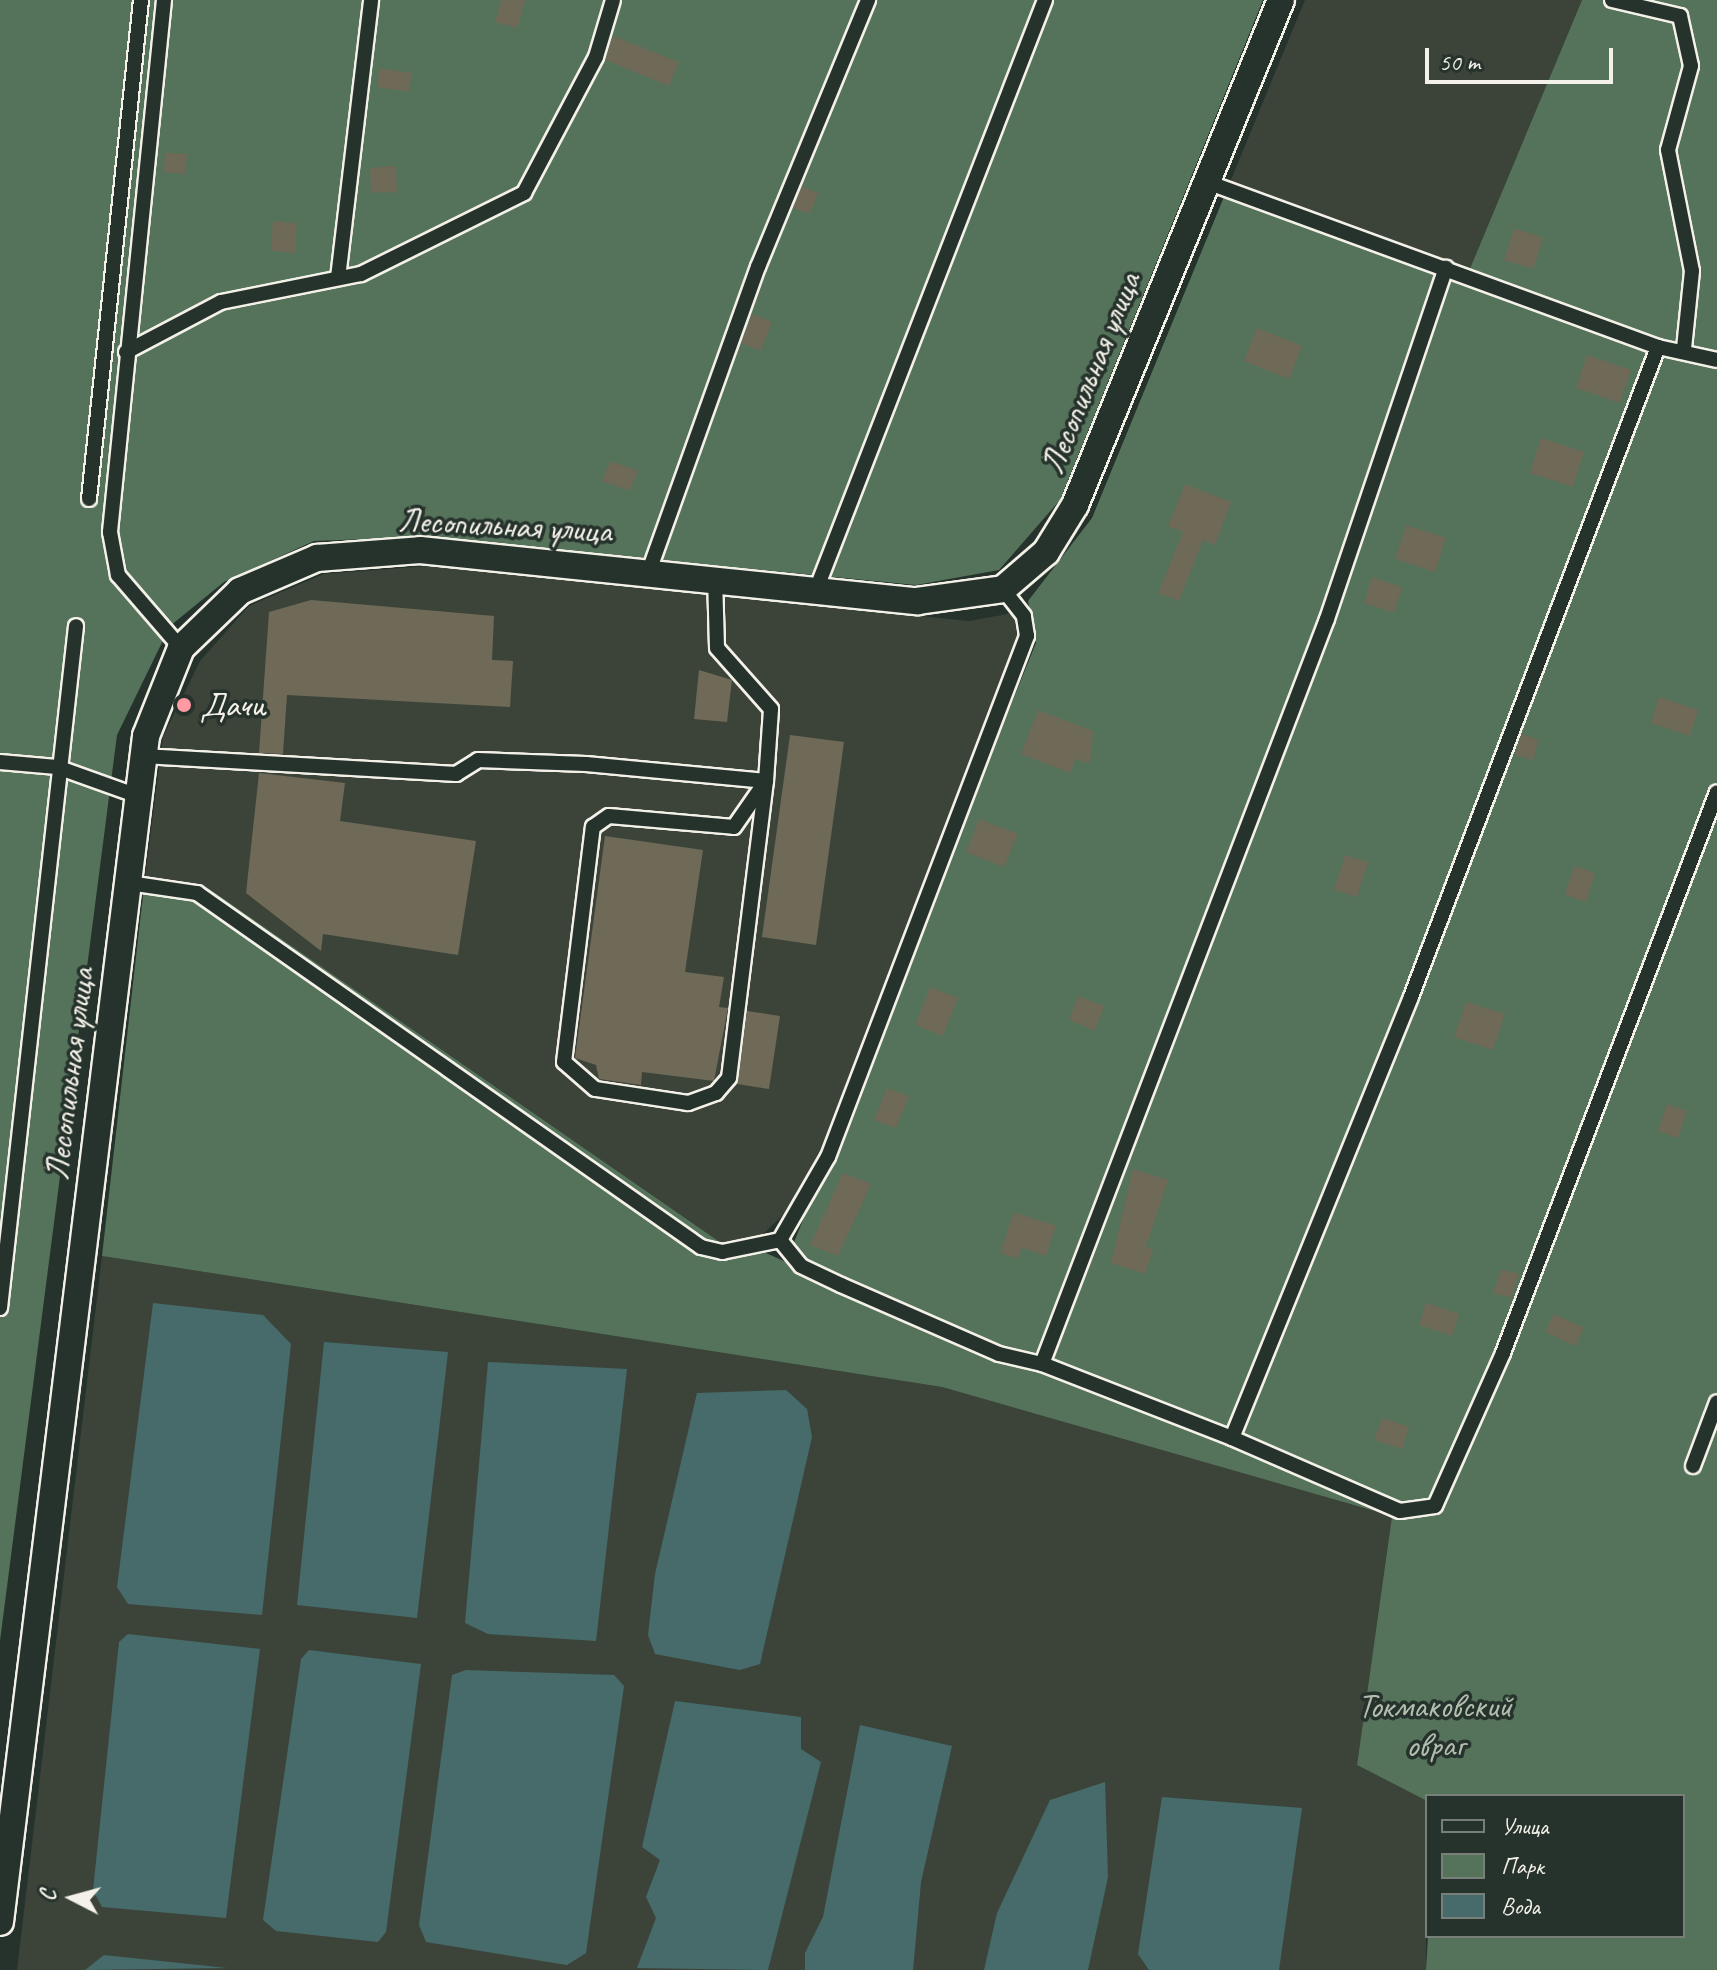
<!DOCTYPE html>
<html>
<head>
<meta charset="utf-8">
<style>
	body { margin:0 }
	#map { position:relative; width:1717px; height:1970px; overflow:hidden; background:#26332d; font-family:Caveat,sans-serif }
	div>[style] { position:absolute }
	.built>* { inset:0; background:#3c443a }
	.green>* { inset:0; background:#55725a }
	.water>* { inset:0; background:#466b6a }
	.building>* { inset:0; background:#6e6a57 }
	.roads { filter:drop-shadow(2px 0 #f4f1e8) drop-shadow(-2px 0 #f4f1e8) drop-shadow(0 2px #f4f1e8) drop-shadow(0 -2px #f4f1e8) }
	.service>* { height:14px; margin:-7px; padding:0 7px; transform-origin:7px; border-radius:7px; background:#26332d }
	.minor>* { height:26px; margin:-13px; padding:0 13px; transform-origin:13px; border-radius:13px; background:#26332d }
	.dots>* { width:22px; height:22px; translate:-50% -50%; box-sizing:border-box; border:4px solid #26332d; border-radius:50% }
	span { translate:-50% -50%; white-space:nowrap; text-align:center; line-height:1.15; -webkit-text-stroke:7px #26332d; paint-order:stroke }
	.street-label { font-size:34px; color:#f4f1e8 }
	.poi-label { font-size:34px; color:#f4f1e8 }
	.left { translate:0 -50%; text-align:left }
	.park-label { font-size:34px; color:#b4beaf }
	.legend { position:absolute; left:1425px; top:1794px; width:260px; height:144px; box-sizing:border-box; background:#26332d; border:2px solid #787f78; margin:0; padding:10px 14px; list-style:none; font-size:24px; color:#f4f1e8 }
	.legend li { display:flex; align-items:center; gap:16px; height:40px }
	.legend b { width:40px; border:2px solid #787f78 }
	.north { position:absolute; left:32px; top:1858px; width:80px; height:80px; -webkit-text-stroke:6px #26332d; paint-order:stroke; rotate:276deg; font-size:22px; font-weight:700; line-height:32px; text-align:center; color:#f4f1e8 }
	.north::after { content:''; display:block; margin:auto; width:28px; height:36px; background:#f4f1e8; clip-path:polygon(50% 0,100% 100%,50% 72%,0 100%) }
	.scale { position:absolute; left:1425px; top:48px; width:188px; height:36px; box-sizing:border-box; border:4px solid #f4f1e8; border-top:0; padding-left:10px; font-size:24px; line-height:28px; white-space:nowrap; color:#f4f1e8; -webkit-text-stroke:6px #26332d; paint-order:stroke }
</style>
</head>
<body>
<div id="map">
	<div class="built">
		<i style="clip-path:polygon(1305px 0,1582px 0,1464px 283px,1226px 192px)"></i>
		<i style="clip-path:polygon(429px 566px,969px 621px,1013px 613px,1020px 630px,821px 1156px,783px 1215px,740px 1256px,205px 886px,145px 878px,163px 737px,200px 661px,249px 606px,324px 574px)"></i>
		<i style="clip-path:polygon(102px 1256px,942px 1387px,1392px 1516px,1357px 1765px,1427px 1801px,1426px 1970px,17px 1970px)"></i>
	</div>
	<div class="green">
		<i style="clip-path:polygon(0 0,1263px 0,1060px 500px,999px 570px,916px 585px,423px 537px,314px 541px,224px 582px,170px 626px,117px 735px,0 1641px)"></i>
		<i style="clip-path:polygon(1582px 0,1717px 0,1717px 1970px,1426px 1970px,1428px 1936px,1683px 1936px,1683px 1796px,1427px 1801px,1357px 1765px,1392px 1516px,942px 1387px,102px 1256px,145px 878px,205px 886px,740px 1256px,766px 1253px,786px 1262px,1036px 643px,1028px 601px,1092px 518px,1226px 192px,1464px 283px)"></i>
	</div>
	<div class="water">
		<i style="clip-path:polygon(153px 1303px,263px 1315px,291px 1344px,262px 1615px,128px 1604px,117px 1587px)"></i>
		<i style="clip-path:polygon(324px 1342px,448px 1352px,417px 1618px,297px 1605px)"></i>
		<i style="clip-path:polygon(488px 1362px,627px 1369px,596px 1641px,488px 1634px,465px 1623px)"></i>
		<i style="clip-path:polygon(786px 1390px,807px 1409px,812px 1437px,760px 1664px,740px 1670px,655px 1654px,648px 1635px,655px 1574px,697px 1393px)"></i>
		<i style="clip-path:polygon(128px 1634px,260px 1649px,226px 1918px,102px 1907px,93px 1890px,119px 1642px)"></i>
		<i style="clip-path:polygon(309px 1650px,421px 1664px,386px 1932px,378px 1942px,276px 1931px,263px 1920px,301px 1659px)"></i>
		<i style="clip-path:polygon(466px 1670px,614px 1675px,624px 1686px,586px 1953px,567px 1965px,426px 1942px,419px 1925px,452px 1675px)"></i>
		<i style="clip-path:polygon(675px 1701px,801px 1717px,801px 1749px,821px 1762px,768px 1970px,637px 1968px,656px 1918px,646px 1897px,660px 1860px,642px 1847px)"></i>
		<i style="clip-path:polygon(860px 1725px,952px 1746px,921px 1882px,913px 1970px,805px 1970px,805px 1953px,823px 1917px)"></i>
		<i style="clip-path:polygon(1105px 1782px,1108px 1877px,1088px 1970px,984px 1970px,997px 1913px,1050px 1800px)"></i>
		<i style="clip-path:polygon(1162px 1797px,1302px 1808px,1279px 1970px,1149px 1970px,1138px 1954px)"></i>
		<i style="clip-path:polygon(104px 1955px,227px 1968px,85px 1970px)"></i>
	</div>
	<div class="building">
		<i style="clip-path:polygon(501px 0,525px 0,517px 28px,495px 22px)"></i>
		<i style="clip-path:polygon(613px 36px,679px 62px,669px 86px,605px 60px)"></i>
		<i style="clip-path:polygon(379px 68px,412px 73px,409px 92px,377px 87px)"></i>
		<i style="clip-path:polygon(165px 153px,187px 154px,185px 174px,164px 172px)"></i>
		<i style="clip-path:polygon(396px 166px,397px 192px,371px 193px,370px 168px)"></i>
		<i style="clip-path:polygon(802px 186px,818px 193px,810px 214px,793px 208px)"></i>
		<i style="clip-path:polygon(273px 221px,297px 223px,295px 253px,271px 251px)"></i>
		<i style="clip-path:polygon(1514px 228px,1543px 238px,1533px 269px,1504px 260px)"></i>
		<i style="clip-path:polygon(752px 314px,772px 322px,761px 351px,741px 343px)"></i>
		<i style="clip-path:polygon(1257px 328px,1302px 346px,1289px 379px,1244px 361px)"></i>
		<i style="clip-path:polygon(1587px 355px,1631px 370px,1620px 403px,1576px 388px)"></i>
		<i style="clip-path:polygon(1541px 438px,1584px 452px,1573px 487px,1530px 473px)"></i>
		<i style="clip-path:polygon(610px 461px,638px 471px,630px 491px,602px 481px)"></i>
		<i style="clip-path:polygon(1185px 484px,1231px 502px,1215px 545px,1203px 540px,1179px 601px,1158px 593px,1183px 532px,1168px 526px)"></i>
		<i style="clip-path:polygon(1406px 525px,1446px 538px,1435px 572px,1395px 559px)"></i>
		<i style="clip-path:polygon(1372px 577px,1402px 587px,1394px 613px,1364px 603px)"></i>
		<i style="clip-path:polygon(311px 600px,494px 616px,492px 660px,513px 661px,510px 707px,287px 695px,283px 754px,259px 753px,269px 612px)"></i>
		<i style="clip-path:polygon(699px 670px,732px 680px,727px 722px,694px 719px)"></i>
		<i style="clip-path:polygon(1659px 697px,1698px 710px,1690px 736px,1651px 723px)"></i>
		<i style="clip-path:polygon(1038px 710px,1093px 731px,1090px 764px,1076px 759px,1070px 773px,1021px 754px)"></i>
		<i style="clip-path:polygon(1522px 734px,1539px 740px,1533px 760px,1515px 755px)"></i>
		<i style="clip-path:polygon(790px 735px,844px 742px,816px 945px,762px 937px)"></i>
		<i style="clip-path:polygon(259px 773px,345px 783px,340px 821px,476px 841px,458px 955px,323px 934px,321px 951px,246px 893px)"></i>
		<i style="clip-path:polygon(979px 819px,1018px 834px,1004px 867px,966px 852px)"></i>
		<i style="clip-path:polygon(605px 836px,703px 850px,685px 972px,724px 977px,719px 1007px,728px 1008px,714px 1081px,642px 1072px,641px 1085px,599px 1079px,596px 1065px,575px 1058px)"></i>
		<i style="clip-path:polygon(1345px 855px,1368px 862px,1357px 897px,1334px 890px)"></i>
		<i style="clip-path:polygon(1574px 866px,1595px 873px,1586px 902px,1565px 895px)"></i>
		<i style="clip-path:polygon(930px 987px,958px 998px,943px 1036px,915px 1025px)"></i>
		<i style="clip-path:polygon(1078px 996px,1104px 1006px,1095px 1031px,1069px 1020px)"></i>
		<i style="clip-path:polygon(1466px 1002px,1505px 1014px,1493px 1050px,1454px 1037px)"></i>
		<i style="clip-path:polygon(747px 1011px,780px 1016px,769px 1089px,737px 1084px)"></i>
		<i style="clip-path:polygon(887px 1088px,909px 1096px,896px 1128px,874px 1120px)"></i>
		<i style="clip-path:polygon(1667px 1104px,1687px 1111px,1678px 1138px,1658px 1131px)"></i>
		<i style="clip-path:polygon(1133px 1169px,1168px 1180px,1146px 1247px,1153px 1250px,1145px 1274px,1111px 1263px)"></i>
		<i style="clip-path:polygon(843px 1173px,871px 1184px,838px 1256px,810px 1245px)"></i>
		<i style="clip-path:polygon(1014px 1212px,1056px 1226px,1046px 1256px,1022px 1248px,1018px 1259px,1000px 1253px)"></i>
		<i style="clip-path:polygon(1501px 1269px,1519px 1274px,1511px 1298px,1493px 1293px)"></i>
		<i style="clip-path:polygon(1426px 1303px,1459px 1314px,1452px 1336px,1419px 1325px)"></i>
		<i style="clip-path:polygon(1554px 1314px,1584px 1328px,1575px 1346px,1545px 1332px)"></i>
		<i style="clip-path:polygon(1382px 1418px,1409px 1427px,1402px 1449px,1374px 1440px)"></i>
	</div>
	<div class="roads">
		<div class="service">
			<i style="left:164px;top:0;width:535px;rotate:95.8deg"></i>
			<i style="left:110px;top:532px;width:44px;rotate:79.5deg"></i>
			<i style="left:118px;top:575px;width:96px;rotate:49.2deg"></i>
			<i style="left:1612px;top:0;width:70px;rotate:13.2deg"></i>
			<i style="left:1680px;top:16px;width:51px;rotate:77.6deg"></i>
			<i style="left:1691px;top:66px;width:87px;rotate:105.3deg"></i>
			<i style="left:1668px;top:150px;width:123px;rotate:78.8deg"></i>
			<i style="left:1692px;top:271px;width:77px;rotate:95.9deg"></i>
			<i style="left:1207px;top:182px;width:480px;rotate:20.1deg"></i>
			<i style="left:1658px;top:347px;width:60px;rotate:12.4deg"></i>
			<i style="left:338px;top:278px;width:280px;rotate:-83.2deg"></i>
			<i style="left:1658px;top:347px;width:695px;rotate:110.81deg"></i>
			<i style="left:1411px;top:997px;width:476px;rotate:112.1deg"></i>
			<i style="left:1232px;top:1438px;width:183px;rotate:23.5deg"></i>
			<i style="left:1400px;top:1511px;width:35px;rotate:-8deg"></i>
			<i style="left:1435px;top:1506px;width:167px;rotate:-66deg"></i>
			<i style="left:1503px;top:1353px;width:600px;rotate:-69.12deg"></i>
			<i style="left:126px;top:352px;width:107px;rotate:-27.8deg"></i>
			<i style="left:221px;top:302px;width:143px;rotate:-11.3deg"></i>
			<i style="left:361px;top:274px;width:182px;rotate:-26.4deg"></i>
			<i style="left:524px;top:193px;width:154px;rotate:-62.1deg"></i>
			<i style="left:596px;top:57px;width:59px;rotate:-73.4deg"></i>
			<i style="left:89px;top:499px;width:502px;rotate:-84.05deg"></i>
			<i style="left:649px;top:571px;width:323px;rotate:-70.3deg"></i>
			<i style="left:758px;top:267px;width:289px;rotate:-67.6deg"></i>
			<i style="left:816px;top:590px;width:633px;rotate:-68.79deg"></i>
			<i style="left:143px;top:756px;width:314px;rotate:3.3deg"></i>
			<i style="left:456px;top:774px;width:26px;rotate:-32deg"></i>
			<i style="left:478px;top:760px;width:108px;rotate:2.1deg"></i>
			<i style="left:586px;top:764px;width:181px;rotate:5.4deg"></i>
			<i style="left:766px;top:781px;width:299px;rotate:97.1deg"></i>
			<i style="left:729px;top:1078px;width:20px;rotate:131deg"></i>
			<i style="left:716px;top:1093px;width:30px;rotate:160deg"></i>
			<i style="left:688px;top:1103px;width:94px;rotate:-171.4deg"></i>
			<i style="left:595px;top:1089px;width:41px;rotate:-138.9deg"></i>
			<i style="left:564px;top:1062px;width:237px;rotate:-83deg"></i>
			<i style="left:593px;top:827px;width:19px;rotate:-35deg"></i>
			<i style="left:609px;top:816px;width:125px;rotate:5deg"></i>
			<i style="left:734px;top:827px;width:56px;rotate:-55.2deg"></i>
			<i style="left:766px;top:781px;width:72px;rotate:-86deg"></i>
			<i style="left:771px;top:709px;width:81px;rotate:-131.5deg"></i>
			<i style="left:717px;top:648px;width:70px;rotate:-91.6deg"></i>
			<i style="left:0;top:762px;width:57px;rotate:5deg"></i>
			<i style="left:57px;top:767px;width:86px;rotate:19.7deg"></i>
			<i style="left:129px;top:883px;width:69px;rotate:8.4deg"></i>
			<i style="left:197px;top:893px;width:616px;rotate:35.08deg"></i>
			<i style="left:701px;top:1247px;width:22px;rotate:13deg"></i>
			<i style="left:722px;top:1252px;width:59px;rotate:-11.7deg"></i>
			<i style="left:780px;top:1240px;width:96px;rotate:-60deg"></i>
			<i style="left:828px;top:1157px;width:558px;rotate:-69.1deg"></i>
			<i style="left:1027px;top:636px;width:20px;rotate:-99deg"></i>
			<i style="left:1024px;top:616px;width:34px;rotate:-128deg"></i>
			<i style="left:780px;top:1240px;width:33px;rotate:51deg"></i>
			<i style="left:801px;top:1266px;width:44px;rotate:25.4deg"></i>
			<i style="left:841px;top:1285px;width:172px;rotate:23.6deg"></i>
			<i style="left:999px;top:1354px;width:44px;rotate:13.1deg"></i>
			<i style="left:0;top:1308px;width:686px;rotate:-83.64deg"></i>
			<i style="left:1232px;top:1438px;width:204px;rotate:-158.7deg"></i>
			<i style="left:1042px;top:1364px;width:798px;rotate:-69.07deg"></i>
			<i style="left:1327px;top:619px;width:371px;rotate:-71.3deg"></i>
			<i style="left:1693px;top:1466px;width:68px;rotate:-69.4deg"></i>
		</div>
		<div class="minor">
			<i style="left:0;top:1922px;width:1195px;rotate:-82.98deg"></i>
			<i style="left:146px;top:736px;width:95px;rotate:-68.3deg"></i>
			<i style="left:181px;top:648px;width:82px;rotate:-44deg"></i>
			<i style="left:240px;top:591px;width:84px;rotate:-23.2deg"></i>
			<i style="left:317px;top:558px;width:103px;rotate:-4.4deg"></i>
			<i style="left:420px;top:550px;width:500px;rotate:5.9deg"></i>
			<i style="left:917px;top:601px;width:87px;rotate:-7.9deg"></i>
			<i style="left:1003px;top:589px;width:57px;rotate:-40.7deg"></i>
			<i style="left:1046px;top:552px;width:55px;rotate:-58.3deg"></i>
			<i style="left:1075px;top:505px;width:545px;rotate:-67.81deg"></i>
		</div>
	</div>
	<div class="dots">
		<i style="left:184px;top:705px;background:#ff9aa2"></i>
	</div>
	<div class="street-label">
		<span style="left:1090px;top:373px;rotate:-68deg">Лесопильная улица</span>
		<span style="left:505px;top:525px;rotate:3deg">Лесопильная улица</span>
		<span style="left:69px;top:1074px;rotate:-83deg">Лесопильная улица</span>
	</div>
	<div class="poi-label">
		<span class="left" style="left:200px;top:705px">Дачи</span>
	</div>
	<div class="park-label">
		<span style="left:1435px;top:1725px">Токмаковский<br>овраг</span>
	</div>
	<ul class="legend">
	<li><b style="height:10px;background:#26332d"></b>Улица</li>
	<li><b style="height:22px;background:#55725a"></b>Парк</li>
	<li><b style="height:22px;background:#466b6a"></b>Вода</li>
	</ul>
	<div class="north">С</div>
	<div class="scale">50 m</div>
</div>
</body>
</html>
